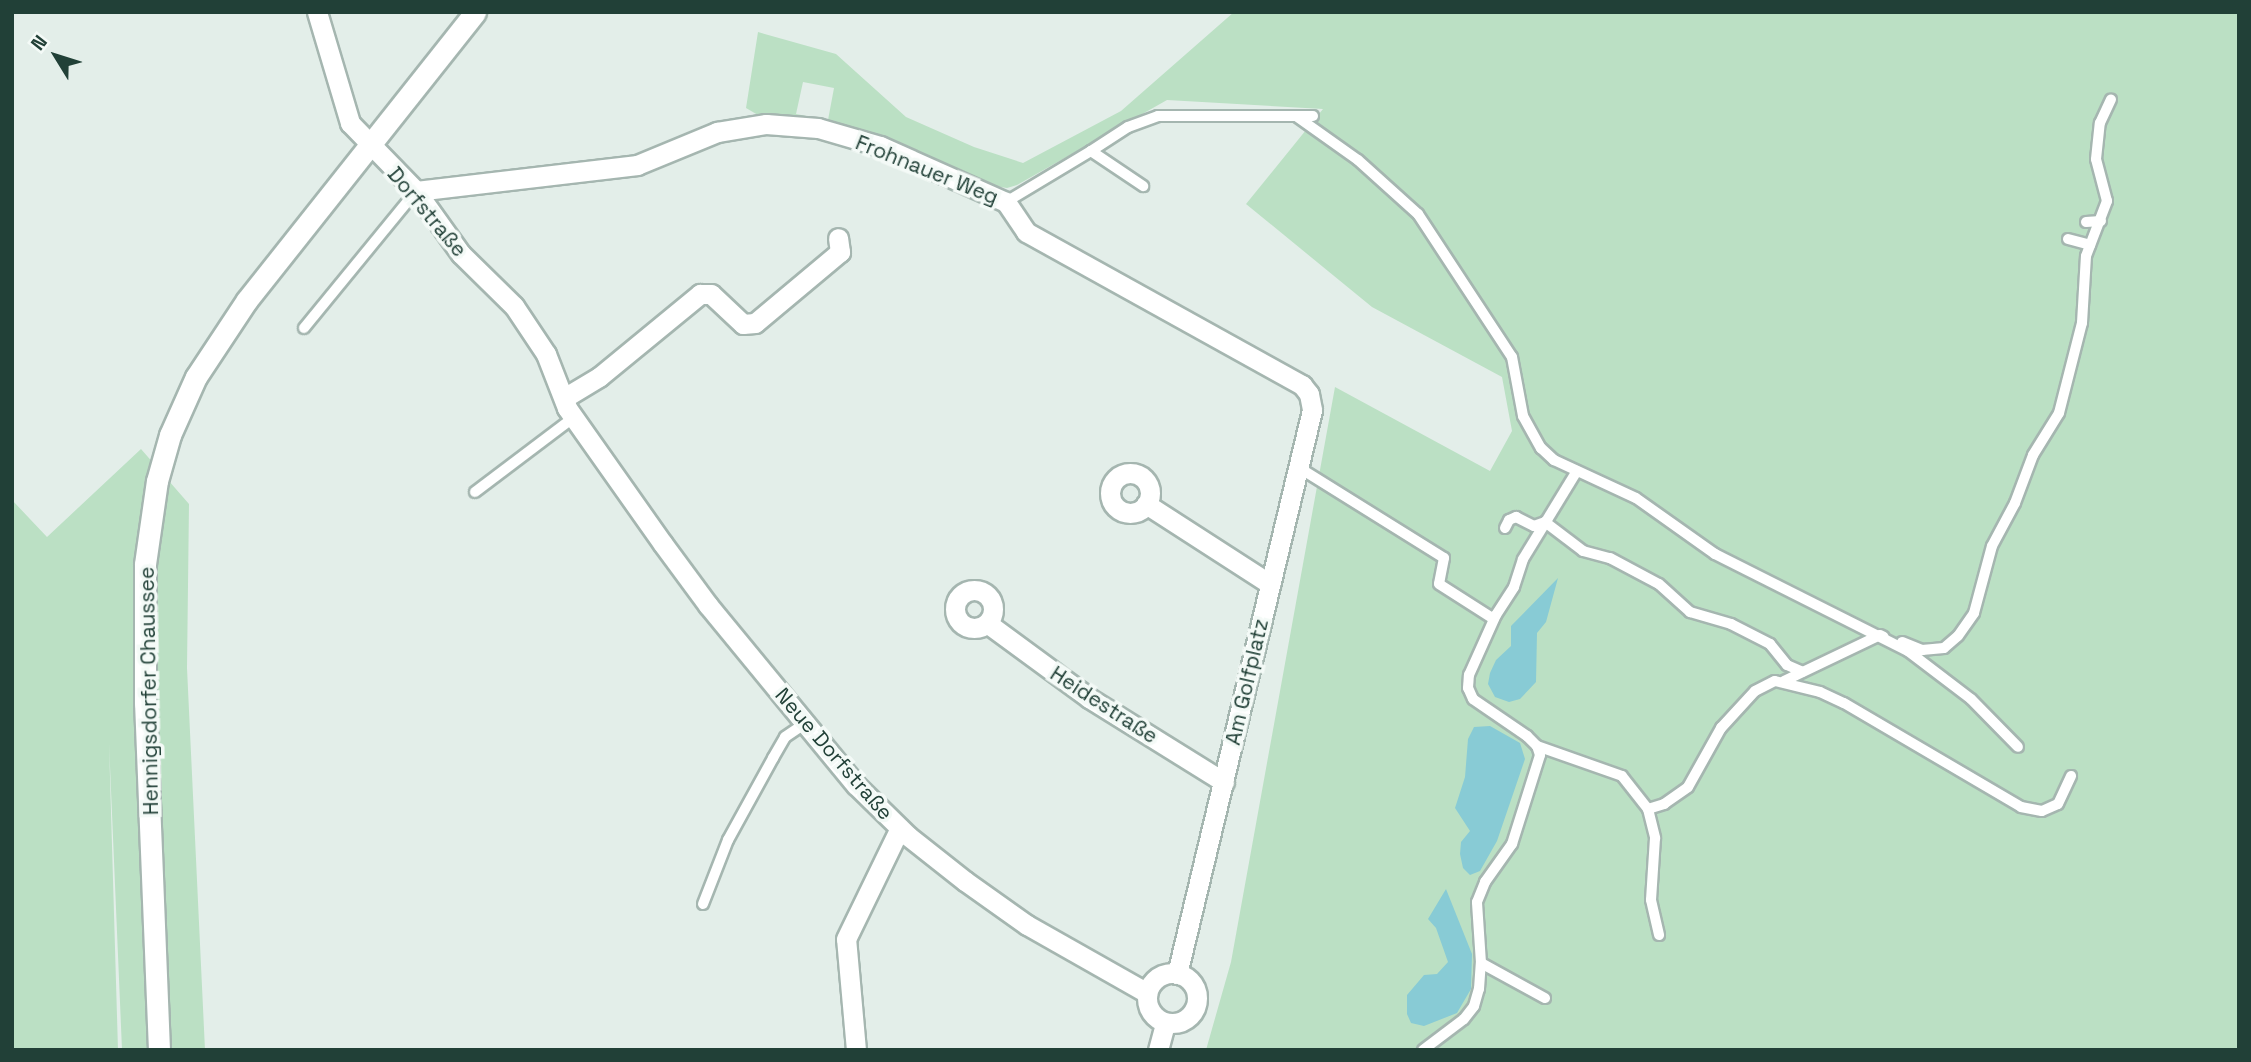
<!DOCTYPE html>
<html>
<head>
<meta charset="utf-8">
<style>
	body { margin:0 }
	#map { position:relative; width:2251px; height:1062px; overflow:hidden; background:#e3eee9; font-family:"Space Grotesk",sans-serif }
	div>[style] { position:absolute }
	.green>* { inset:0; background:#bbe0c4 }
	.water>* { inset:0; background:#88cbd5 }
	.roads { filter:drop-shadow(2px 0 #a5b6b0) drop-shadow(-2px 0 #a5b6b0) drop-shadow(0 2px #a5b6b0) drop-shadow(0 -2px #a5b6b0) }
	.service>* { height:10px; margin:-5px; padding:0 5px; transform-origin:5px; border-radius:5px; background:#fff }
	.minor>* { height:19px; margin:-9.5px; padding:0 9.5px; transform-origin:9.5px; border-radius:9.5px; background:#fff }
	.minor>.ring { margin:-9.5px; padding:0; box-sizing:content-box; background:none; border:19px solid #fff; border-radius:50% }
	.secondary>* { height:21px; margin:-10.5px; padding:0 10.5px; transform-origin:10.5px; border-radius:10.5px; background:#fff }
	span { translate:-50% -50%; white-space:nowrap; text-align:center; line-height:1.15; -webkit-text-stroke:7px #f4faf7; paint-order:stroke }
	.street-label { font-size:21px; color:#214037 }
	.frame { position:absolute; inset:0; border:14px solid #214037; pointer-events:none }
	.north { position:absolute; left:21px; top:21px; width:70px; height:70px; -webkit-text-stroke:5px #f4faf7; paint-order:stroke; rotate:308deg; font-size:19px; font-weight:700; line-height:28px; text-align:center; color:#214037 }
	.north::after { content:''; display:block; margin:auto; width:24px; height:32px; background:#214037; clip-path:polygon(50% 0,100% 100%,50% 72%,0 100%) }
</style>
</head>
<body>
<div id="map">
	<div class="green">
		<i style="clip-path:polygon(evenodd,1234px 12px,2239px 12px,2239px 1050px,1206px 1050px,1231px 962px,1335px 387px,1490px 471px,1512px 431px,1502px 377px,1372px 307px,1246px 204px,1323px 109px,1167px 100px,1017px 185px,1007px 188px,989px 185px,793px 117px,758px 115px,746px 108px,758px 32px,836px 54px,906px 117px,974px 147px,1023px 163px,1121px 111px,1234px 12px,803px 82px,834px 88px,828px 120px,796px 114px,803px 82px)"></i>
		<i style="clip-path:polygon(141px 449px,189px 504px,187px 668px,205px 1050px,122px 1050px,109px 743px,118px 1050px,12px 1050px,12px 500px,47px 537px)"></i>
	</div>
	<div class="water">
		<i style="clip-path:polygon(1558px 578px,1546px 622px,1537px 633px,1536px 682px,1520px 699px,1509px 702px,1495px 697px,1488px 684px,1490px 673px,1496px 660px,1511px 646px,1511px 626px)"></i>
		<i style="clip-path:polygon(1490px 726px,1520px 743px,1525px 759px,1497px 841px,1480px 871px,1470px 875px,1463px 868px,1460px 854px,1461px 842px,1470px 831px,1455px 808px,1465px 777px,1468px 739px,1474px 727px)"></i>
		<i style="clip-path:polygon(1446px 889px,1472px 954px,1471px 989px,1457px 1013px,1424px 1026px,1411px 1023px,1407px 1014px,1407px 995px,1424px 975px,1437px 974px,1448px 962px,1436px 928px,1428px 919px)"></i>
	</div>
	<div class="roads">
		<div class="service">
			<i style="left:1296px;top:116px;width:76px;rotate:35.4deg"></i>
			<i style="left:1358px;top:160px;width:81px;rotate:42deg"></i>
			<i style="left:1418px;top:214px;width:171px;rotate:56.7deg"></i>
			<i style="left:1512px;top:357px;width:60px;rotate:79.4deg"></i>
			<i style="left:1523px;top:416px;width:37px;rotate:61deg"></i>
			<i style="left:1541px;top:448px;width:18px;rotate:43deg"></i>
			<i style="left:1554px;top:460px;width:90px;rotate:24.9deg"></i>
			<i style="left:1636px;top:498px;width:97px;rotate:35.3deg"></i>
			<i style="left:1715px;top:554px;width:216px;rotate:26.7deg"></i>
			<i style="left:1908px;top:651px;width:79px;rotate:37.3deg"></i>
			<i style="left:1971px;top:699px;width:67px;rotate:45.6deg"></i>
			<i style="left:1091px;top:151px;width:44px;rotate:-33deg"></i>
			<i style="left:1128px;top:127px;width:32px;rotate:-20deg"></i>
			<i style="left:1158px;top:116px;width:155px"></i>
			<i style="left:1006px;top:202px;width:99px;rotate:-31deg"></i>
			<i style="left:1091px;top:151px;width:63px;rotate:33.9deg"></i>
			<i style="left:2086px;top:222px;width:15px;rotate:-4deg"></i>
			<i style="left:2068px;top:239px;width:23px;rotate:15deg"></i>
			<i style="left:304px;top:328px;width:177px;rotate:-50.7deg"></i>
			<i style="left:1298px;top:467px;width:172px;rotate:31.9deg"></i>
			<i style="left:1444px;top:558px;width:26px;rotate:101deg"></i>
			<i style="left:1439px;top:584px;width:65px;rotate:32.5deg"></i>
			<i style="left:475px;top:492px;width:124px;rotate:-37.1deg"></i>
			<i style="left:1505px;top:528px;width:9px;rotate:-63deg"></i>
			<i style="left:1509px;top:520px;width:8px;rotate:-23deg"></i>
			<i style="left:1516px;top:517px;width:20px;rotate:27deg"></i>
			<i style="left:1534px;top:526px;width:12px;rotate:-20deg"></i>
			<i style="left:1545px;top:522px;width:48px;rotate:37.3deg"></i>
			<i style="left:1583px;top:551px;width:28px;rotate:15deg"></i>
			<i style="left:1610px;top:558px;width:55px;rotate:28deg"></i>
			<i style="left:1659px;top:584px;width:42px;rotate:42.1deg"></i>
			<i style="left:1690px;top:612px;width:43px;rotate:16.3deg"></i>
			<i style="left:1731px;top:624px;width:44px;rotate:27.1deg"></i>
			<i style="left:1770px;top:644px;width:27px;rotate:51deg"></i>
			<i style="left:1787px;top:665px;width:17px;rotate:24deg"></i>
			<i style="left:1902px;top:642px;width:22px;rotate:22deg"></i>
			<i style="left:1922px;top:650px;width:22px;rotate:-5deg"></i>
			<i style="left:1944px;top:648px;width:18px;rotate:-41deg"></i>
			<i style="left:1958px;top:636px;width:28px;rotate:-55deg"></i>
			<i style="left:1974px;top:613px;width:69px;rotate:-75deg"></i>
			<i style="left:1992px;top:546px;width:49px;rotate:-61.9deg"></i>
			<i style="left:2015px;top:503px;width:51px;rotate:-69.4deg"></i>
			<i style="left:2033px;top:455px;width:49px;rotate:-58.2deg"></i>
			<i style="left:2059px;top:413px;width:93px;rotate:-75.7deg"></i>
			<i style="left:2082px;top:323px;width:67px;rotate:-86.6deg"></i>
			<i style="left:2086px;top:256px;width:59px;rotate:-69.1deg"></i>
			<i style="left:2107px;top:201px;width:43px;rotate:-104.7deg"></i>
			<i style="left:2096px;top:159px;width:36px;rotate:-84deg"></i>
			<i style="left:2100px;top:123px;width:26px;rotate:-65deg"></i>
			<i style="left:1784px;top:681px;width:106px;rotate:-25.6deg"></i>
			<i style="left:1880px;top:635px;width:4px;rotate:27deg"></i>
			<i style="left:1537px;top:746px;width:90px;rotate:19.4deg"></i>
			<i style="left:1622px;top:776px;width:42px;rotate:51.8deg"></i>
			<i style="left:1648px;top:809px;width:30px;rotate:76deg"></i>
			<i style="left:1655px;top:838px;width:62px;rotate:93.7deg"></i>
			<i style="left:1651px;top:900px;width:36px;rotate:77deg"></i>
			<i style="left:1648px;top:809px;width:17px;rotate:-17deg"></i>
			<i style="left:1664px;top:804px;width:29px;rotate:-35deg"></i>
			<i style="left:1688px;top:787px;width:68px;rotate:-60.8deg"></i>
			<i style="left:1721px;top:728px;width:50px;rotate:-47.4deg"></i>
			<i style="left:1755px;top:691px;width:22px;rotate:-27deg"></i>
			<i style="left:1775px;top:681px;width:46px;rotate:13.7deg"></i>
			<i style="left:1820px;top:692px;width:26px;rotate:25deg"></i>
			<i style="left:1844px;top:703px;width:205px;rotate:30.4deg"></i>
			<i style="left:2021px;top:807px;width:21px;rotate:11deg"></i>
			<i style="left:2042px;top:811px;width:17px;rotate:-24deg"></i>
			<i style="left:2058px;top:804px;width:31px;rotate:-65deg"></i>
			<i style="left:703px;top:904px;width:69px;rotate:-68.7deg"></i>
			<i style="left:728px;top:840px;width:94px;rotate:-61.2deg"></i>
			<i style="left:773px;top:758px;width:24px;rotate:-60deg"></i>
			<i style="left:785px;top:737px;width:25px;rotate:-34deg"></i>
			<i style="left:1481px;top:963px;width:73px;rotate:28.7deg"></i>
			<i style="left:1423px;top:1050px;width:51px;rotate:-37.1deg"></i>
			<i style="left:1464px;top:1019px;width:16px;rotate:-52deg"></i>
			<i style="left:1474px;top:1006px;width:18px;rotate:-74deg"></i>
			<i style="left:1479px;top:989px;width:26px;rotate:-86deg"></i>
			<i style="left:1481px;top:963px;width:61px;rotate:-93.8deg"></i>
			<i style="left:1477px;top:902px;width:22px;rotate:-68deg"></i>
			<i style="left:1485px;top:882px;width:47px;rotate:-54.6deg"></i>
			<i style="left:1512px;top:844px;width:93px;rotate:-72.5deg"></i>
			<i style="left:1540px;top:755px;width:9px;rotate:-108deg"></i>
			<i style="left:1537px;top:746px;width:14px;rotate:-135deg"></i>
			<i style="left:1527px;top:736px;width:65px;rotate:-145.6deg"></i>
			<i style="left:1473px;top:699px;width:12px;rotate:-114deg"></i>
			<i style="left:1468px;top:688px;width:13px;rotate:-86deg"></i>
			<i style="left:1469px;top:675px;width:66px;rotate:-65.8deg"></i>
			<i style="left:1496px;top:615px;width:33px;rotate:-57deg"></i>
			<i style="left:1514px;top:587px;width:29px;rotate:-72deg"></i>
			<i style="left:1523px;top:559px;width:103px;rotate:-58.5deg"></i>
		</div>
		<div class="minor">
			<i style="left:317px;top:12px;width:116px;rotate:73.4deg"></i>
			<i style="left:350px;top:123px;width:95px;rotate:45.9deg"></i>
			<i style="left:416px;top:191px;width:77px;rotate:54.5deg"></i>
			<i style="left:461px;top:254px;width:74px;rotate:44.5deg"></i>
			<i style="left:514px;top:306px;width:58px;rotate:56.3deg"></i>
			<i style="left:546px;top:354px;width:58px;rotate:68.7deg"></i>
			<i style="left:567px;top:408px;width:166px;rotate:54.8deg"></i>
			<i style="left:663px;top:544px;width:76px;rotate:53.6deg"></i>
			<i style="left:708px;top:605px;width:233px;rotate:50.6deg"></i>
			<i style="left:856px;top:785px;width:73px;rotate:44.4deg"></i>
			<i style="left:908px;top:836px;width:73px;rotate:38.3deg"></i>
			<i style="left:965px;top:881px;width:76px;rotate:35.4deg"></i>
			<i style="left:1027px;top:925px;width:138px;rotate:29.5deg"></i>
			<i style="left:416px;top:191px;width:223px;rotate:-6.7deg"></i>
			<i style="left:637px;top:165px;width:87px;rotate:-22.4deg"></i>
			<i style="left:717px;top:132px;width:50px;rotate:-9.3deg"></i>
			<i style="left:766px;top:124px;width:52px;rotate:4.4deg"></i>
			<i style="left:818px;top:128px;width:65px;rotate:16.2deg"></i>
			<i style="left:880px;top:146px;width:138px;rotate:24deg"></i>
			<i style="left:1006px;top:202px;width:36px;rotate:56deg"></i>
			<i style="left:1026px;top:232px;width:316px;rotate:29deg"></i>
			<i style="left:1302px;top:385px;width:11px;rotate:52deg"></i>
			<i style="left:1309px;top:394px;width:16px;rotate:79deg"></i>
			<i style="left:1312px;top:410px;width:580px;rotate:103.46deg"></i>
			<i style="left:564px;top:398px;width:41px;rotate:-31deg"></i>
			<i style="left:599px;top:377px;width:131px;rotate:-39.4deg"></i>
			<i style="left:700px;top:294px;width:11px"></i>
			<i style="left:711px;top:294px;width:44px;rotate:43.2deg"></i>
			<i style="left:743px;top:324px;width:12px;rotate:-5deg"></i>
			<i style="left:755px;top:323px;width:111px;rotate:-39.9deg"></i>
			<i style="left:840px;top:252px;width:14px;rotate:-98deg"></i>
			<i class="ring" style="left:1110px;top:473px;width:21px;height:21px"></i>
			<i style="left:1146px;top:504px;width:148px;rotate:32.8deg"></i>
			<i class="ring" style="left:955px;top:590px;width:19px;height:19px"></i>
			<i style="left:987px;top:623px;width:127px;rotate:36.3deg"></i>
			<i style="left:1089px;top:698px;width:159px;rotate:31.9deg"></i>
			<i class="ring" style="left:1147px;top:973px;width:31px;height:31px"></i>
			<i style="left:856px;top:1050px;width:111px;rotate:-95.1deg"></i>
			<i style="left:846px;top:939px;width:123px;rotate:-64.1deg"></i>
			<i style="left:1158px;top:1050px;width:28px;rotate:-75deg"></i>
		</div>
		<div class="secondary">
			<i style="left:159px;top:1050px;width:347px;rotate:-92.3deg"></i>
			<i style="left:145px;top:703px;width:139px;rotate:-90deg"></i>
			<i style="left:145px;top:564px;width:84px;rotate:-81.8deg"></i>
			<i style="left:157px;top:481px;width:48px;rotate:-74.2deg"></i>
			<i style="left:170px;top:435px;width:64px;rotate:-65.9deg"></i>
			<i style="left:196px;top:377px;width:92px;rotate:-56.5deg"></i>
			<i style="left:247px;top:300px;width:367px;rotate:-51.6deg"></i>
		</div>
	</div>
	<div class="street-label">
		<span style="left:927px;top:170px;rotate:22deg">Frohnauer Weg</span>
		<span style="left:427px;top:212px;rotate:50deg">Dorfstraße</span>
		<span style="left:1247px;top:682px;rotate:-77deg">Am Golfplatz</span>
		<span style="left:149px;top:691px;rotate:-91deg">Hennigsdorfer Chaussee</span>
		<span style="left:1104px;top:705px;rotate:33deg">Heidestraße</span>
		<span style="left:834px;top:754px;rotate:49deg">Neue Dorfstraße</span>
	</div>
	<div class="frame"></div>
	<div class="north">N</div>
</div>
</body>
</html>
